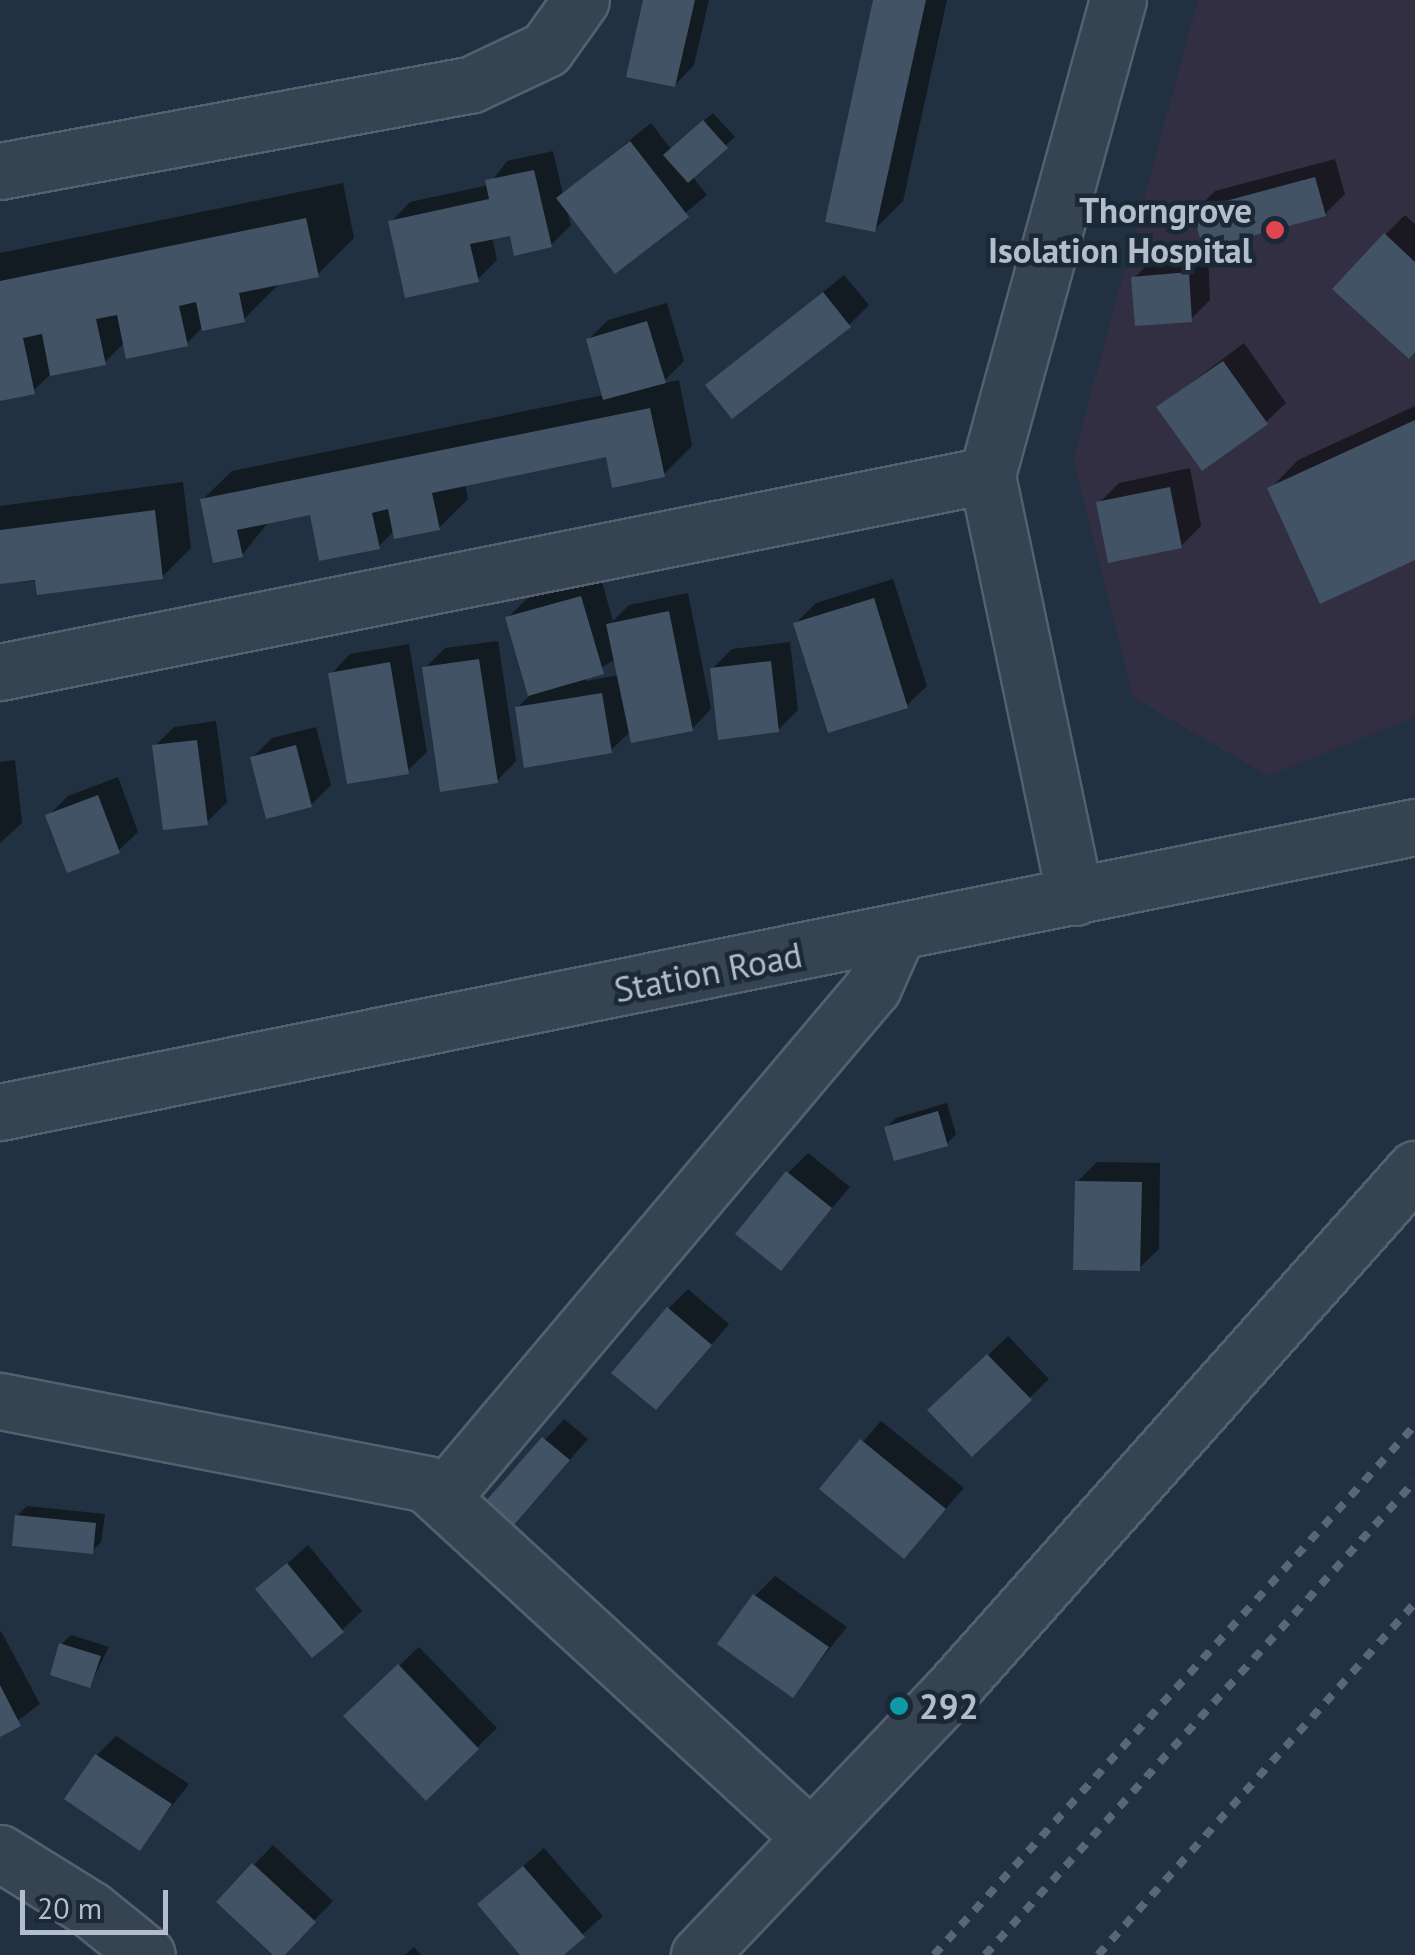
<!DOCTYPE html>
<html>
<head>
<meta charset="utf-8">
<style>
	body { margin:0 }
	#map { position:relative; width:1415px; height:1955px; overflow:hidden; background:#223141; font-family:"PT Sans",sans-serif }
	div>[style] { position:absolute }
	.medical>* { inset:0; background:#312f41 }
	.shadow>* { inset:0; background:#0007 }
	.building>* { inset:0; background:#425366 }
	.roads { filter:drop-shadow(2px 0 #54606f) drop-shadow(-2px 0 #54606f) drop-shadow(0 2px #54606f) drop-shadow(0 -2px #54606f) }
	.minor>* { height:55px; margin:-27.5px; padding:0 27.5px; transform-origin:27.5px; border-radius:27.5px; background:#364351 }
	.rail>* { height:8px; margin-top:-4px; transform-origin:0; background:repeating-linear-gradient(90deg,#586778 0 10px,transparent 0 20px) }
	.dots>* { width:28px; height:28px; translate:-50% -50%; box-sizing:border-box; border:5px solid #1b2836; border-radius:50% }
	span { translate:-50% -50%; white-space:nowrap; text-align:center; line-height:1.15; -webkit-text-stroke:9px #1b2836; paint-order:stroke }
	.poi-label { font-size:35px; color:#b3bdcc; font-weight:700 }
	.right { translate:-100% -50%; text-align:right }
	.left { translate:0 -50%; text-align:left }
	.street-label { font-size:35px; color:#b3bdcc }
	.scale { position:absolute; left:20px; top:1890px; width:148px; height:45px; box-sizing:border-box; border:5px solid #b3bdcc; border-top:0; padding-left:12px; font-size:30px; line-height:35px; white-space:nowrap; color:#b3bdcc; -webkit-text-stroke:8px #1b2836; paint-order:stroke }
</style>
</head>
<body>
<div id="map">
	<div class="medical">
		<i style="clip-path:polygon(1198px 0,1415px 0,1415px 717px,1268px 776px,1134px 698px,1073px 460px)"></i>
	</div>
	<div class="shadow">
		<i style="clip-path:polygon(645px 0,709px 0,694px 65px,675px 85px)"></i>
		<i style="clip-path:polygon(876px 0,947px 0,903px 201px,874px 230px)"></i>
		<i style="clip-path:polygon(713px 113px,735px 137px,692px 176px,707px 195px,616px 270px,566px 207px,571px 225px,551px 245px,512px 233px,492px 237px,497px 260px,477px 280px,391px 222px,410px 202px,489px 185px,507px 161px,553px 151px,563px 194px,651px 123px,671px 149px)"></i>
		<i style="clip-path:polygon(1335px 159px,1345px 194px,1325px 214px,1195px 211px,1215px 191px)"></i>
		<i style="clip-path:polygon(343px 183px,354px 238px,317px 275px,281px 282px,244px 319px,202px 328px,186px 344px,125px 342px,105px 362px,52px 373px,33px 391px,0 398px,0 253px)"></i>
		<i style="clip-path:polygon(1405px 215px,1415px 224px,1415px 349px,1385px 235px)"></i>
		<i style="clip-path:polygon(1208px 254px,1210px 300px,1191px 319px,1134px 278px,1154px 258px)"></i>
		<i style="clip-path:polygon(844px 275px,869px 305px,849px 325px,708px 385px)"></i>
		<i style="clip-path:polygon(667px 303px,684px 361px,661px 384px,679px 380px,692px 446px,663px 475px,608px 454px,465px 484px,468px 499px,439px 528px,395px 530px,379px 546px,312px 512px,270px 520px,242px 555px,202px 500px,232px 471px,604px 395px,588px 340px,608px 320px)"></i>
		<i style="clip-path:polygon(1244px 343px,1286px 403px,1266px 422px,1159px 407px)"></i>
		<i style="clip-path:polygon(1415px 406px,1415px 557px,1270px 489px,1298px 460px)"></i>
		<i style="clip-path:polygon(1190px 468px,1201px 526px,1181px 546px,1099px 503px,1119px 483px)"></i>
		<i style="clip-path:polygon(183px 482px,191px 548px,162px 577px,0 582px,0 506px)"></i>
		<i style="clip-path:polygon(evenodd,601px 578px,613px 621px,629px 605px,688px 593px,711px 709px,692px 729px,631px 731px,610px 751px,517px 708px,530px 695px,508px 617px,528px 598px,601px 578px,616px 659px,619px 675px,586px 681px,585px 677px,616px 659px)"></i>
		<i style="clip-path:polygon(893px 579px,927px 686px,907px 705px,796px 623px,816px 603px)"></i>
		<i style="clip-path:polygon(498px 641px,516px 761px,497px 781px,425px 668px,445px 648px)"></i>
		<i style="clip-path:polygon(790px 642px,798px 710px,778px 730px,712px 669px,732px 649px)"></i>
		<i style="clip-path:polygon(409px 644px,427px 752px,407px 771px,331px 674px,350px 654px)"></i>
		<i style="clip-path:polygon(216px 721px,227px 802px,207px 822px,155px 746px,174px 727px)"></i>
		<i style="clip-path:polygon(316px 727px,331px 785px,311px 805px,252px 758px,272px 738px)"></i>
		<i style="clip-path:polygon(15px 760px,22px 823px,0 843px,0 762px)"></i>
		<i style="clip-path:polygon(118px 777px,138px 832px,118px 851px,48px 816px,68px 796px)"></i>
		<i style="clip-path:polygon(947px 1103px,956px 1134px,947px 1144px,887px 1127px,896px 1118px)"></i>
		<i style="clip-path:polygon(808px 1153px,850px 1187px,781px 1268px,788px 1173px)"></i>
		<i style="clip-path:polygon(1097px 1162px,1160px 1163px,1159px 1249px,1139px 1268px,1077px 1182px)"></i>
		<i style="clip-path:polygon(688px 1289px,729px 1324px,676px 1387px,668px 1309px)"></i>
		<i style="clip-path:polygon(1008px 1336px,1049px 1379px,972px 1454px,931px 1410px)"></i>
		<i style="clip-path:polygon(564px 1419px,588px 1439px,532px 1503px,489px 1502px)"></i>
		<i style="clip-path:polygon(881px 1421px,964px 1488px,904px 1556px,822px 1489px)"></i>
		<i style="clip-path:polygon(27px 1506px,105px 1514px,101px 1542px,92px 1551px,17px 1516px)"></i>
		<i style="clip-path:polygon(308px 1545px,362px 1611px,342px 1630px,259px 1589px)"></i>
		<i style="clip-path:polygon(775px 1576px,847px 1627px,793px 1694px,755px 1596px)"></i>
		<i style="clip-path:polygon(1px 1631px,40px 1704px,0 1734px,0 1632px)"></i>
		<i style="clip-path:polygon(71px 1635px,109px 1647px,90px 1685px,62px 1644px)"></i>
		<i style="clip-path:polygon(419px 1647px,497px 1728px,426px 1797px,366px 1697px)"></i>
		<i style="clip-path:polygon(116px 1736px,189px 1784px,140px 1847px,97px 1755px)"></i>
		<i style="clip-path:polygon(273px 1845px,333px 1901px,281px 1955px,219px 1902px)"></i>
		<i style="clip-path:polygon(544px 1848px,603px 1916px,560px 1955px,524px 1955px,480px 1904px)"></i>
		<i style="clip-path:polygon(414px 1947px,421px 1955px,405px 1955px)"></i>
	</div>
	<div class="building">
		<i style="clip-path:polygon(643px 0,695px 0,675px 87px,626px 77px)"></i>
		<i style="clip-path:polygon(873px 0,926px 0,875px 232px,825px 222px)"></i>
		<i style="clip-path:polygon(703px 120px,728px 148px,688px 183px,663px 155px)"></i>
		<i style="clip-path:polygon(630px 141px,689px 217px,615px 274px,556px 198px)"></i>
		<i style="clip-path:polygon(534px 170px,552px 247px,514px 256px,510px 236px,470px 244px,479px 282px,405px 298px,388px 221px,489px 199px,485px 180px)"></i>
		<i style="clip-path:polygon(1315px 177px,1326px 216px,1203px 249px,1192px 210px)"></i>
		<i style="clip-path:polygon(306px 218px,319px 277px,239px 293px,245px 322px,202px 331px,196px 302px,179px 306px,188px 346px,126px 359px,117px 315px,96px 319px,106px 365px,50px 376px,42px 334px,23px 338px,35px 394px,0 401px,0 281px)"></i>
		<i style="clip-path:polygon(1384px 233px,1415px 262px,1415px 352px,1409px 359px,1332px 289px)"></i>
		<i style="clip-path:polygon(1189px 272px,1192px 322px,1135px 326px,1131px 277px)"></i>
		<i style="clip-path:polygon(823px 292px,851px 327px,732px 419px,705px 385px)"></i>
		<i style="clip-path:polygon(647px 321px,666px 383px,603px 400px,586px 339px)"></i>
		<i style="clip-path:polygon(1223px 361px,1268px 424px,1202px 471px,1156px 407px)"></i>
		<i style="clip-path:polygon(650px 408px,665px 477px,612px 488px,606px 457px,432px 493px,440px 530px,394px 539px,388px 509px,372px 513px,380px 549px,319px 561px,310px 515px,237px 530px,243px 557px,213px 563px,200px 499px)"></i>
		<i style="clip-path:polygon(1415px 420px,1415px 560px,1320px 604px,1267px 488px)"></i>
		<i style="clip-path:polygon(1170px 487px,1182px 548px,1108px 563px,1096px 502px)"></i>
		<i style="clip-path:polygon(155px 510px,163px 579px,37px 595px,35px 580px,0 584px,0 530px)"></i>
		<i style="clip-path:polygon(581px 596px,604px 674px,528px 696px,505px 617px)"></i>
		<i style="clip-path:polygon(874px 598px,908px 708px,828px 733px,793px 623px)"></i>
		<i style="clip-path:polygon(669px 611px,693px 731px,631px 743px,606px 624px)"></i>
		<i style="clip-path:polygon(479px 659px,498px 783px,440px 792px,422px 667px)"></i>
		<i style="clip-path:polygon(771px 661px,779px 732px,718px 740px,710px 668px)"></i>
		<i style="clip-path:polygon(390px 662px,409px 774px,347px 784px,328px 673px)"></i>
		<i style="clip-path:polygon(602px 693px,612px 753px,524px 768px,515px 707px)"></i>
		<i style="clip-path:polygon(197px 740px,208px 825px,163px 830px,152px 745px)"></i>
		<i style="clip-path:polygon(296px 745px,312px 807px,266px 819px,250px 757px)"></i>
		<i style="clip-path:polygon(98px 795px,120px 853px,67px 873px,45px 815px)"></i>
		<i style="clip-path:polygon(938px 1111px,948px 1146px,894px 1161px,884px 1127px)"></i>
		<i style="clip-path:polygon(786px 1171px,832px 1208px,781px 1271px,735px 1234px)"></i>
		<i style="clip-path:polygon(1075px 1181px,1142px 1182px,1140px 1271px,1073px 1270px)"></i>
		<i style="clip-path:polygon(667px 1307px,712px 1345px,656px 1410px,611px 1373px)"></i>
		<i style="clip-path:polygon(987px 1354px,1032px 1400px,972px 1457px,927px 1410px)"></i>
		<i style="clip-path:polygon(542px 1437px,570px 1460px,513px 1526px,485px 1502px)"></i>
		<i style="clip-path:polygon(860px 1439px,946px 1509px,904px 1559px,819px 1489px)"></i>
		<i style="clip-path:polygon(15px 1515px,96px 1523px,93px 1554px,12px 1546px)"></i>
		<i style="clip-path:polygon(287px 1563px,344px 1632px,312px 1658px,255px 1589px)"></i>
		<i style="clip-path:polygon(753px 1594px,829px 1647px,793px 1698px,717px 1644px)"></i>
		<i style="clip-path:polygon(59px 1643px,101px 1656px,90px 1688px,50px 1675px)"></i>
		<i style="clip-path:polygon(398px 1664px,479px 1749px,426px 1801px,343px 1716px)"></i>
		<i style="clip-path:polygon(0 1685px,21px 1726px,0 1737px)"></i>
		<i style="clip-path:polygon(95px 1754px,172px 1804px,140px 1851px,64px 1799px)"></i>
		<i style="clip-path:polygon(252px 1863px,316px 1922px,285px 1955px,273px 1955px,216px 1902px)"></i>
		<i style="clip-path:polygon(523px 1866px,585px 1937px,564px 1955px,520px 1955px,477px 1904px)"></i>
	</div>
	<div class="roads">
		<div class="minor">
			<i style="left:0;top:171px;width:478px;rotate:-10.4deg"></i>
			<i style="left:470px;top:85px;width:84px;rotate:-25.3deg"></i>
			<i style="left:546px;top:49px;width:60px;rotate:-54.5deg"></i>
			<i style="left:0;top:672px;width:1006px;rotate:-11.29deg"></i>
			<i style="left:1075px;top:897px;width:431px;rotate:-101.8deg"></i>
			<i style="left:987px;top:475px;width:493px;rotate:-74.6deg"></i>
			<i style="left:0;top:1112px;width:1443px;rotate:-11.39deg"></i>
			<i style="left:0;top:1401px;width:434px;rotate:11deg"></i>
			<i style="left:426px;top:1484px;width:520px;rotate:42.58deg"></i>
			<i style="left:444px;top:1495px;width:665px;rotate:-49.82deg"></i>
			<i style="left:873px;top:987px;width:57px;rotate:-66.1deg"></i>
			<i style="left:0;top:1853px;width:106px;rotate:31.9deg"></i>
			<i style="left:90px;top:1909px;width:73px;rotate:38.9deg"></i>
			<i style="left:699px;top:1955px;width:359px;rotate:-46.4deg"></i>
			<i style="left:947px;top:1695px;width:704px;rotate:-48.34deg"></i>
		</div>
	</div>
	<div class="rail">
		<i style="left:934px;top:1955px;width:716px;rotate:-47.77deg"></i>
		<i style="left:985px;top:1955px;width:640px;rotate:-47.79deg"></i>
		<i style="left:1098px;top:1955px;width:474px;rotate:-48deg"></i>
	</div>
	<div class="dots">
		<i style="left:1275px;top:230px;background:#e0444e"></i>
		<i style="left:899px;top:1706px;background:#0f9aa8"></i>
	</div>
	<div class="poi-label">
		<span class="right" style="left:1252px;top:230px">Thorngrove<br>Isolation Hospital</span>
		<span class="left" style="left:919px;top:1706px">292</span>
	</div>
	<div class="street-label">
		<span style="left:708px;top:972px;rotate:-11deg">Station Road</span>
	</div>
	<div class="scale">20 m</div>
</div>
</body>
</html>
